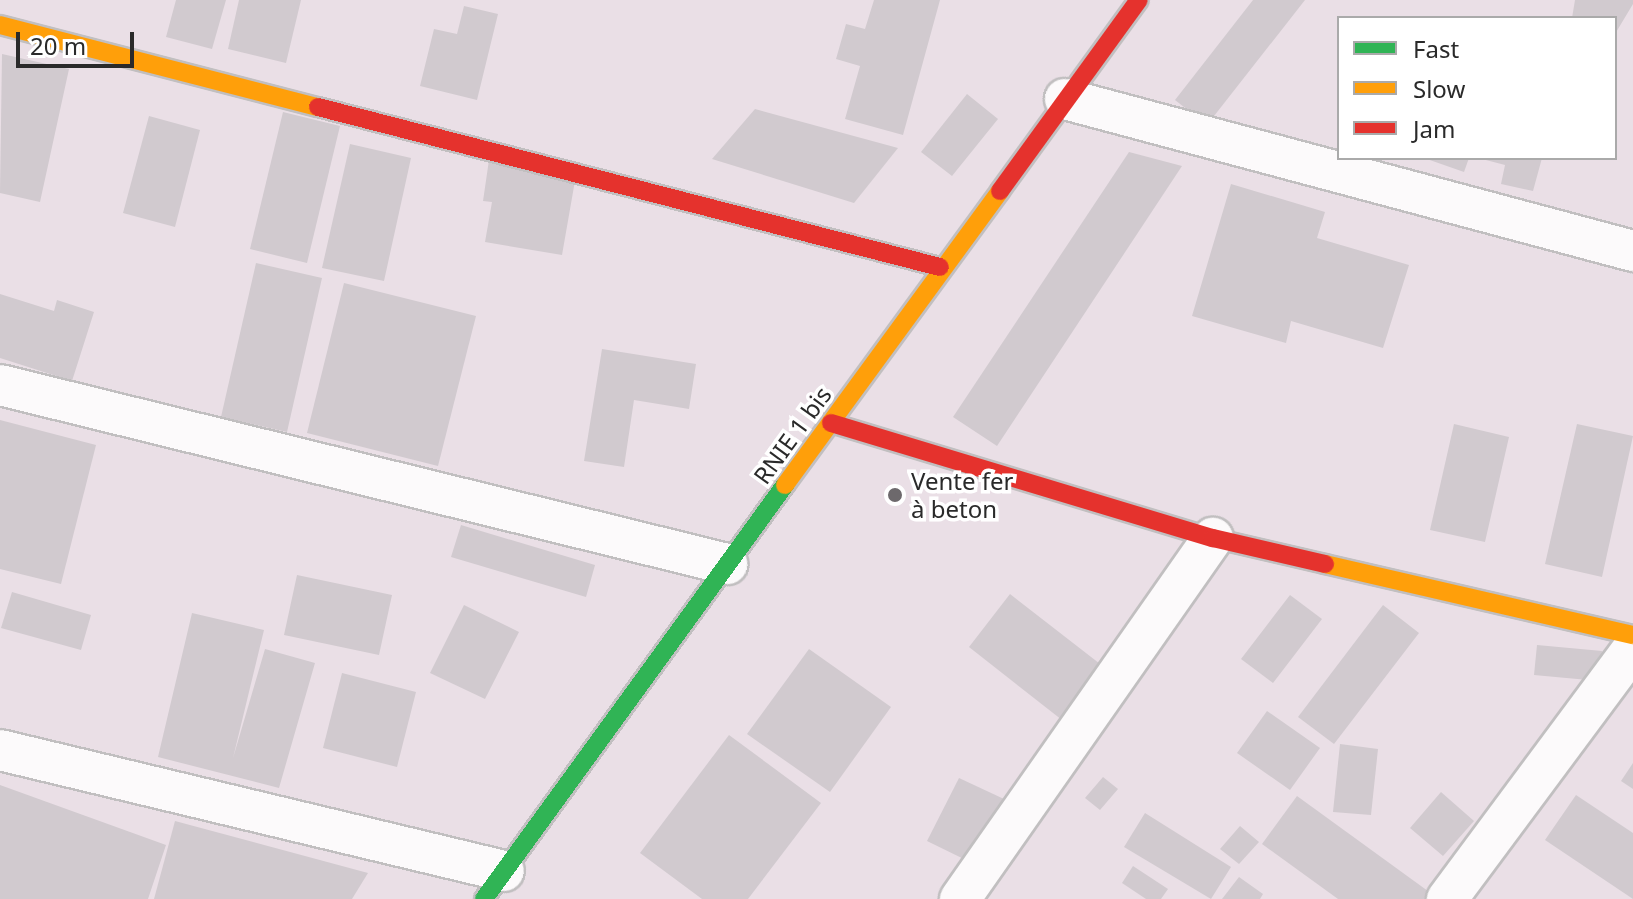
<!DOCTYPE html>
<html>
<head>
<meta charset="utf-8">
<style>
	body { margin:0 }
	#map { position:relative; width:1633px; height:899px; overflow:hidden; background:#eadfe6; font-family:"Noto Sans",sans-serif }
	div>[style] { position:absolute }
	.building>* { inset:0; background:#d1cacf }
	.roads { filter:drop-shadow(2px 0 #c1bfc0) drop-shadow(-2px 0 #c1bfc0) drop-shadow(0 2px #c1bfc0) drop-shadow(0 -2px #c1bfc0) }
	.street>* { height:40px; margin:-20px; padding:0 20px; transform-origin:20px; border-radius:20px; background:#fcfafb }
	.fast>* { height:18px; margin:-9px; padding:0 9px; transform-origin:9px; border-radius:9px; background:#30b455 }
	.slow>* { height:18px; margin:-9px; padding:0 9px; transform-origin:9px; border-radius:9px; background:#ff9f0a }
	.jam>* { height:18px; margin:-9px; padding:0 9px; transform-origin:9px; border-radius:9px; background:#e5322d }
	.dots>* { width:22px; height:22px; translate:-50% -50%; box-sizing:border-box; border:4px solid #fff; border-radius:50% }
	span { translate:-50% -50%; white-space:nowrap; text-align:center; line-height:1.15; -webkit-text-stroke:7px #fff; paint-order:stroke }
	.street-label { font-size:24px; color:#2a2a2a }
	.poi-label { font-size:24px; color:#2a2a2a }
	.left { translate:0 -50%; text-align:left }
	.legend { position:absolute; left:1337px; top:16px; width:280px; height:144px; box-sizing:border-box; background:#fff; border:2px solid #aaa; margin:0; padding:10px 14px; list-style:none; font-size:24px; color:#2a2a2a }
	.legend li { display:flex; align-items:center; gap:16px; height:40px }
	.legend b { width:40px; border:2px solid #aaa }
	.scale { position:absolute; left:16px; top:32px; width:118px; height:36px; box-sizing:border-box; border:4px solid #2a2a2a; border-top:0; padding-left:10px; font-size:24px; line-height:28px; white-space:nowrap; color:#2a2a2a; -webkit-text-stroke:6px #fff; paint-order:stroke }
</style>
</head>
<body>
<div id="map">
	<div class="building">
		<i style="clip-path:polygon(176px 0,226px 0,212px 49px,166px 37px)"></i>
		<i style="clip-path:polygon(239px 0,301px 0,286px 63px,228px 49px)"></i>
		<i style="clip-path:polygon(874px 0,940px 0,903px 135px,845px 119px,860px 66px,836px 59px,846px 24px,865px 29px)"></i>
		<i style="clip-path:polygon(1253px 0,1305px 0,1207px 125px,1175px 100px)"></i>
		<i style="clip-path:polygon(1575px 0,1633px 0,1633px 4px,1615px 34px,1615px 18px,1572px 18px)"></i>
		<i style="clip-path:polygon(464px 6px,498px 14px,477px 100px,420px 86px,434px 29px,457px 34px)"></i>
		<i style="clip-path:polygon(2px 54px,69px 69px,40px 202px,0 193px)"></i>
		<i style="clip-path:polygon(967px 94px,998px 119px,952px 176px,921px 152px)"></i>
		<i style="clip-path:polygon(755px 109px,898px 148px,854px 203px,712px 159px)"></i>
		<i style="clip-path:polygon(283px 112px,340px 126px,307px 263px,250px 249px)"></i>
		<i style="clip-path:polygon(149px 116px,200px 130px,175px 227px,123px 213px)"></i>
		<i style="clip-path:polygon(350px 144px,411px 158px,384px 281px,322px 268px)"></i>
		<i style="clip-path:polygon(1129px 152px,1182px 166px,997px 446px,953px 417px)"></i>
		<i style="clip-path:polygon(1424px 158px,1469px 158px,1464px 172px)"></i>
		<i style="clip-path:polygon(1542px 158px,1533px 191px,1501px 184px,1505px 165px,1482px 159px)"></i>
		<i style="clip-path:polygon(489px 160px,576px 175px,562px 255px,485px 242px,492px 202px,483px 201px)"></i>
		<i style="clip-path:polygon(1231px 184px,1325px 212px,1317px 238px,1409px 265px,1383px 348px,1291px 321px,1286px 343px,1192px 316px)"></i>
		<i style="clip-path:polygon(256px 263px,322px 278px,287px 432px,221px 417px)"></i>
		<i style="clip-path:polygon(344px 283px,476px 316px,438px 466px,307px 433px)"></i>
		<i style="clip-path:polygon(0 294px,54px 311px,57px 300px,94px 312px,72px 381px,0 358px)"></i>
		<i style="clip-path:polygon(602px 349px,696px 364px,689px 409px,634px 400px,624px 467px,584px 461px)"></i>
		<i style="clip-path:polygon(0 420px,96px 445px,61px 584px,0 569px)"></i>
		<i style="clip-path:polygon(1454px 424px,1509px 437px,1485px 542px,1430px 530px)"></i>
		<i style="clip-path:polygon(1577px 424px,1633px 436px,1602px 577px,1545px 564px)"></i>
		<i style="clip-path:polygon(461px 525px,595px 565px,586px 597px,451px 557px)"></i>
		<i style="clip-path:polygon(297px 575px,392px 595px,379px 655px,284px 635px)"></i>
		<i style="clip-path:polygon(12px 592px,91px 615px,81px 650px,1px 628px)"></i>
		<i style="clip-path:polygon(1010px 594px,1104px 667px,1062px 720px,969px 647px)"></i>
		<i style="clip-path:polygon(1290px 595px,1322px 619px,1273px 683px,1241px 659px)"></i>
		<i style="clip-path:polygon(464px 605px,519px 632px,485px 699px,430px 673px)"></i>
		<i style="clip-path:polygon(1383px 605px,1419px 633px,1334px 744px,1298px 717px)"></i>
		<i style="clip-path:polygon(192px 613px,264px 630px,233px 758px,265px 649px,315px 663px,279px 788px,158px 757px)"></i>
		<i style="clip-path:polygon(1537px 645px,1602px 651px,1599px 681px,1534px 675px)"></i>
		<i style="clip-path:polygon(809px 649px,891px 707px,830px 792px,747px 734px)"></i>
		<i style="clip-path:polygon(342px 673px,416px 692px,397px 767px,323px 748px)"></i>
		<i style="clip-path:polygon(1267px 711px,1320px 748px,1290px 790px,1237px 753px)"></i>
		<i style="clip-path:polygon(729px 735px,821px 803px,748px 899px,702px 899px,640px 853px)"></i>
		<i style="clip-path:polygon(1340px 744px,1378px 749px,1371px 815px,1333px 812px)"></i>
		<i style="clip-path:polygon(1633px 763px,1633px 789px,1621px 781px)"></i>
		<i style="clip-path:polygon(1103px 777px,1118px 789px,1100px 810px,1085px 798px)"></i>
		<i style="clip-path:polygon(959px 778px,1004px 799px,972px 863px,927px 841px)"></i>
		<i style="clip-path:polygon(0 785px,166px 845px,148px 899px,0 899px)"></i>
		<i style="clip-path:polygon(1441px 792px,1474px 821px,1443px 856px,1410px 828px)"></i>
		<i style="clip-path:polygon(1576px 795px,1633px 833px,1633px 899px,1545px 840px)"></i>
		<i style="clip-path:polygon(1297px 796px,1432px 894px,1428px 899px,1338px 899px,1262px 844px)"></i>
		<i style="clip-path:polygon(1145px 813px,1231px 867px,1211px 899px,1124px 847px)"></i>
		<i style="clip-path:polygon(175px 821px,368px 873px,352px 899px,154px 899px)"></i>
		<i style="clip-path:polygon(1240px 826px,1259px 842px,1239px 864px,1220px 849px)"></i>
		<i style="clip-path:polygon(1133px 866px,1168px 889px,1161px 899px,1146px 899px,1122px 883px)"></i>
		<i style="clip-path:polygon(1239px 877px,1263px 894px,1260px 899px,1222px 899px)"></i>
	</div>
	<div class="roads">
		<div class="street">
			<i style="left:1065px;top:99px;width:588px;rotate:14.98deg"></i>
			<i style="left:0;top:385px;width:749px;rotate:13.83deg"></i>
			<i style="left:0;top:750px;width:518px;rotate:13.5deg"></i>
			<i style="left:960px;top:899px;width:441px;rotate:-55deg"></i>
			<i style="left:1447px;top:899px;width:312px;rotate:-53.4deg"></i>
		</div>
		<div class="fast">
			<i style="left:484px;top:899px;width:512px;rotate:-53.98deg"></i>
		</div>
		<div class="slow">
			<i style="left:0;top:25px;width:328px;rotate:14.5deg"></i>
			<i style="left:785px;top:485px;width:364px;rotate:-53.8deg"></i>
			<i style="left:1325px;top:564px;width:316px;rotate:13deg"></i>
		</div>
		<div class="jam">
			<i style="left:318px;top:107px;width:642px;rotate:14.43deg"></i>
			<i style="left:1000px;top:191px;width:236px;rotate:-54deg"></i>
			<i style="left:831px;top:423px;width:399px;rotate:16.8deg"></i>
			<i style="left:1213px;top:538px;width:115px;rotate:13.1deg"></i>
		</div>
	</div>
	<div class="dots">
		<i style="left:895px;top:495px;background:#6d696c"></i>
	</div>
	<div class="street-label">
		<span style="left:792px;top:435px;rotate:-54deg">RNIE 1 bis</span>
	</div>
	<div class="poi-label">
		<span class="left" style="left:911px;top:495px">Vente fer<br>à beton</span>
	</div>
	<ul class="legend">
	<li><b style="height:10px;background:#30b455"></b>Fast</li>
	<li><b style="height:10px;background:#ff9f0a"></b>Slow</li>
	<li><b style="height:10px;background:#e5322d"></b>Jam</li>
	</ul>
	<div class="scale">20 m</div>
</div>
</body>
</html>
